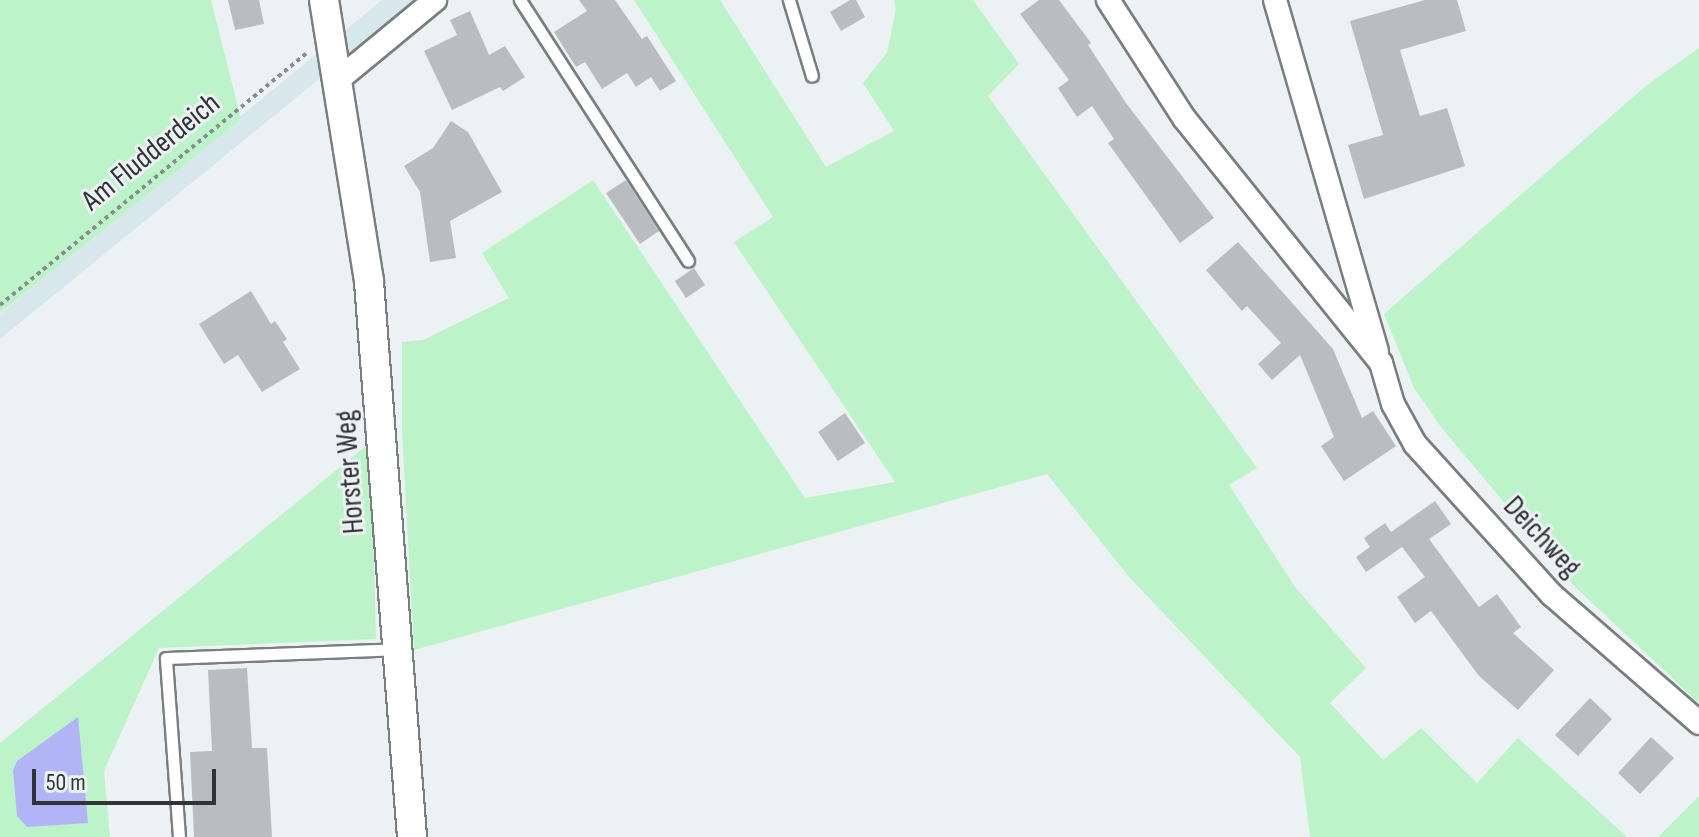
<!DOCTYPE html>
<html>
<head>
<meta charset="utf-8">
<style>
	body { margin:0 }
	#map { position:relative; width:1699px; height:837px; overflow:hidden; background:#ecf1f3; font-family:"Sofia Sans Condensed",sans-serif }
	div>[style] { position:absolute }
	.built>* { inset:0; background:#d8e7eb }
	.green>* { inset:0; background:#bdf3c8 }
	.water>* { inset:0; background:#b1b5f8 }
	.building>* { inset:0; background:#b9bdc0 }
	.path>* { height:4px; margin-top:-2px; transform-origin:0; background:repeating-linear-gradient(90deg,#898c8e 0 4px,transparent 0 8px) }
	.roads { filter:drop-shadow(2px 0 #797e7f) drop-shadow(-2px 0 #797e7f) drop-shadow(0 2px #797e7f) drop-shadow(0 -2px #797e7f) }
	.service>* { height:11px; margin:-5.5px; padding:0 5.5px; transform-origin:5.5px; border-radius:5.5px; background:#fff }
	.minor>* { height:22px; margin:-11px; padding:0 11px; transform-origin:11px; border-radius:11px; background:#fff }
	.tertiary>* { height:28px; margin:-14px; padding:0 14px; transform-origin:14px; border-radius:14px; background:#fff }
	span { translate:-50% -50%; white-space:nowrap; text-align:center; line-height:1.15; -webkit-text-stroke:6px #ecf1f3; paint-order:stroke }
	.street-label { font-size:30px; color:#313334 }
	.scale { position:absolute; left:32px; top:769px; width:184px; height:36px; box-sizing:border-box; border:4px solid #313334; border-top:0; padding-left:10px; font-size:24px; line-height:28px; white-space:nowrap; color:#313334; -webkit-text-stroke:6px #ecf1f3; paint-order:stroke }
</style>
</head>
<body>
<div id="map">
	<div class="built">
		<i style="clip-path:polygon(382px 0,416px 0,0 339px,0 314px)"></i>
	</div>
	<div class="green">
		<i style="clip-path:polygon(0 0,211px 0,241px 119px,0 313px)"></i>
		<i style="clip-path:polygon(634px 0,720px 0,826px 167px,894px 131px,863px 83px,887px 53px,896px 9px,894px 0,973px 0,1019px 64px,988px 96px,1257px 468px,1229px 485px,1295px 587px,1366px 668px,1330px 703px,1383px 760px,1421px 728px,1477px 783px,1518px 738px,1627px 837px,1310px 837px,1300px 757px,1129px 577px,1047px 474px,414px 650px,402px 429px,402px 342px,423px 340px,509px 298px,482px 253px,593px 180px,805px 498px,895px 482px,734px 242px,773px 217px)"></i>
		<i style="clip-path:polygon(1699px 48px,1699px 703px,1574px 586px,1441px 427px,1414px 388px,1384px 314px,1647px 85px)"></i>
		<i style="clip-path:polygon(371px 442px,376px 639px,159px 648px,104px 771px,110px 837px,0 837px,0 743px)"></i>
		<i style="clip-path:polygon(1699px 796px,1699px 837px,1658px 837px)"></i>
	</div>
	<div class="water">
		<i style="clip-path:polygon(78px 717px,88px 823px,27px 827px,17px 816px,13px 770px,17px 761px)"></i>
	</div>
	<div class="building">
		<i style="clip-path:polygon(228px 0,259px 0,264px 24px,235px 30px)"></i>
		<i style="clip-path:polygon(579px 0,615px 0,642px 39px,647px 36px,676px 81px,660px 91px,651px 77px,636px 87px,627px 73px,602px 89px,585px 62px,576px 67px,554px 32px,587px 11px)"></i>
		<i style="clip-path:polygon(850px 0,856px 0,865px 17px,841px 31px,830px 12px)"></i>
		<i style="clip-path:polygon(1039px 0,1059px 0,1091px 43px,1088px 45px,1126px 103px,1214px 218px,1180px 243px,1108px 143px,1114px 139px,1092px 106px,1077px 117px,1058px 88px,1069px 80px,1020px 14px)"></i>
		<i style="clip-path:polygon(1425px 0,1457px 0,1466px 31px,1400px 50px,1420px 116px,1447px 108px,1465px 166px,1364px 199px,1348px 145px,1383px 135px,1350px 21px)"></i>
		<i style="clip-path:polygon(470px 11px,489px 55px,505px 46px,525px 77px,503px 91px,500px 87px,452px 110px,424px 51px,457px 35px,450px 20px)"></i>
		<i style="clip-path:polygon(451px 121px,468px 132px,502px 192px,450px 221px,456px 258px,430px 262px,420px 192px,404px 166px,433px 148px)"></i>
		<i style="clip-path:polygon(626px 180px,659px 231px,640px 244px,606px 193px)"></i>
		<i style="clip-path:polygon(1238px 242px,1333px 349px,1362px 418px,1373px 411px,1396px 446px,1344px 481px,1321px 446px,1334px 437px,1300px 355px,1272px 380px,1258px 364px,1281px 343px,1247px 306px,1242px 311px,1206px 270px)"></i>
		<i style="clip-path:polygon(694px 268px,705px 285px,686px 298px,675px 281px)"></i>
		<i style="clip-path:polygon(251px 291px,271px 324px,275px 321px,287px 339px,283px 342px,300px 369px,262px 392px,238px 355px,224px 364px,199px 324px)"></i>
		<i style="clip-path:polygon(845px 413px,865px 443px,838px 461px,818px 432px)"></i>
		<i style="clip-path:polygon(1435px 501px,1451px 524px,1429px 539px,1479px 607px,1497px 594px,1521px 627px,1513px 633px,1554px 670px,1518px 710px,1479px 676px,1431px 611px,1415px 623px,1397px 597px,1425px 577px,1402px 547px,1366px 572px,1356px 557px,1370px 547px,1364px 538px,1385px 523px,1391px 532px)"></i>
		<i style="clip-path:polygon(247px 668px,252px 748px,267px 748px,272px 837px,194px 837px,190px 752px,212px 751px,208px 670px)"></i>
		<i style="clip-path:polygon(1590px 698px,1612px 719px,1578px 756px,1555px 735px)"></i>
		<i style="clip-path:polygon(1651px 737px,1674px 758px,1640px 794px,1618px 773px)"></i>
	</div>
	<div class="path">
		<i style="left:0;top:305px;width:397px;rotate:-39.4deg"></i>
	</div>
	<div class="roads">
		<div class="service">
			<i style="left:520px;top:0;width:310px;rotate:57.2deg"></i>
			<i style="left:789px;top:0;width:79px;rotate:73.2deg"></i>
			<i style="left:179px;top:837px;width:179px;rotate:-94.2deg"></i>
			<i style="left:166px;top:658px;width:231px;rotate:-2.2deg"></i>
		</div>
		<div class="minor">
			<i style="left:1108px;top:0;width:140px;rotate:57.2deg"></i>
			<i style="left:1184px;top:118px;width:314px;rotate:51.2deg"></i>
			<i style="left:1381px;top:363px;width:43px;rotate:73.7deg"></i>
			<i style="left:1393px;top:404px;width:46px;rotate:61.2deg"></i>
			<i style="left:1415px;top:444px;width:204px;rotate:47.8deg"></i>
			<i style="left:1552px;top:595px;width:195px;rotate:41deg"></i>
			<i style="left:1275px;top:0;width:366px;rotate:73.8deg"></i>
			<i style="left:338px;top:80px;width:126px;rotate:-39.5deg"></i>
		</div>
		<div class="tertiary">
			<i style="left:324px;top:0;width:286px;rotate:80.9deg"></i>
			<i style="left:369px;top:282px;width:557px;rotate:85.57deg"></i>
		</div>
	</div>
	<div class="street-label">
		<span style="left:151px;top:152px;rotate:-39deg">Am Fludderdeich</span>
		<span style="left:350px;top:472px;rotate:-94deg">Horster Weg</span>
		<span style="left:1542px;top:537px;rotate:47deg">Deichweg</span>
	</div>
	<div class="scale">50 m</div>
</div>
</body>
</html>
